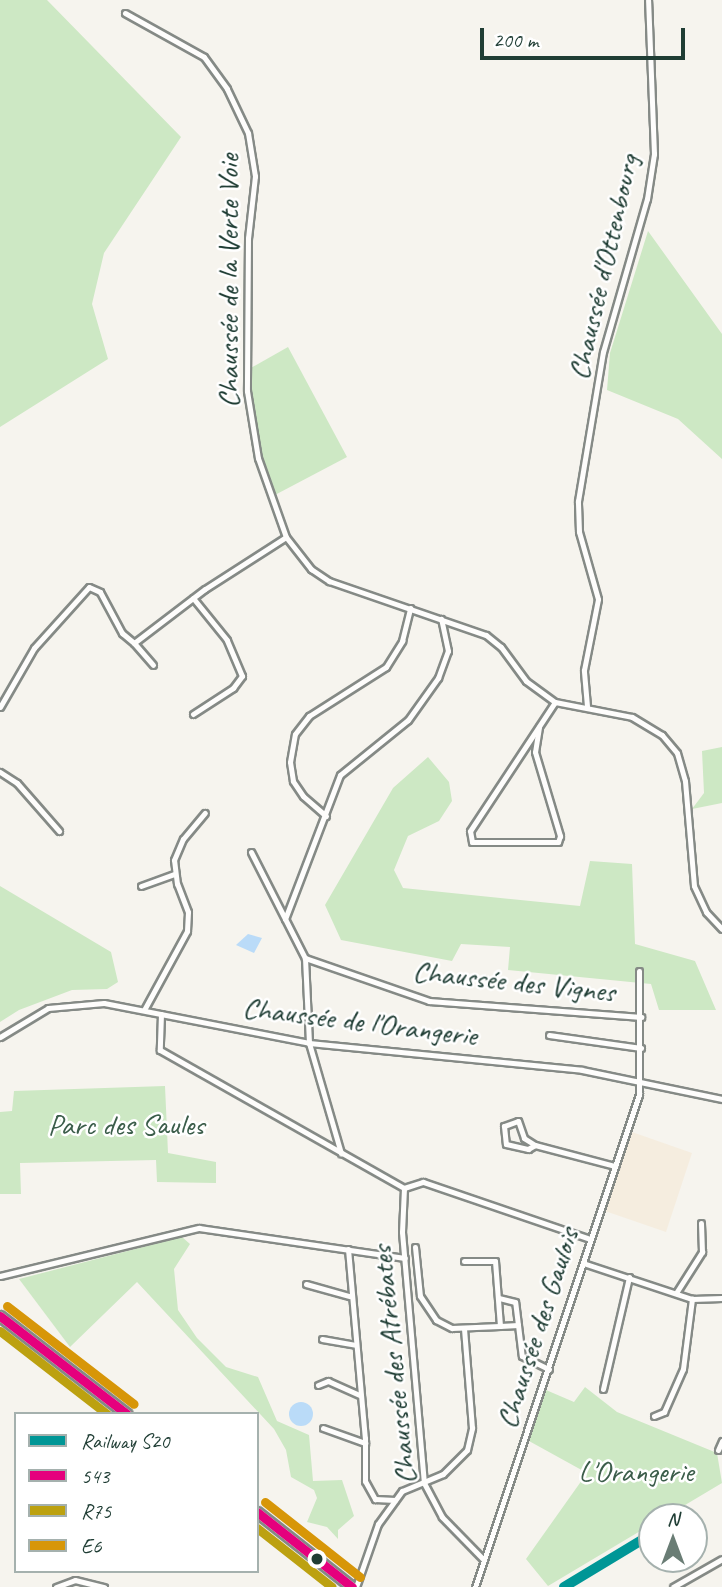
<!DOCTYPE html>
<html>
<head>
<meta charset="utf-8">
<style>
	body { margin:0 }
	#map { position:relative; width:722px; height:1587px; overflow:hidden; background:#f6f4ee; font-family:Caveat,sans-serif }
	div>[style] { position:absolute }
	.built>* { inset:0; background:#f5eddf }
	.green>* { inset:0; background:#cde8c4 }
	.water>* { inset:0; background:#badbf8 }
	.round { border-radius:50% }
	.roads { filter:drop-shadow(2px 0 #858a86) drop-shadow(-2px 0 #858a86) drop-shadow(0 2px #858a86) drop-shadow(0 -2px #858a86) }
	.street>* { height:5px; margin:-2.5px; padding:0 2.5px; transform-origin:2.5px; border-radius:2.5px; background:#fefdfc }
	.primary>* { height:9px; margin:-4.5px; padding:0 4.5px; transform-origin:4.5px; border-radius:4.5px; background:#fefdfc }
	.bus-1>* { height:9px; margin:-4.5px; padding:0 4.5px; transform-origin:4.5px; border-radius:4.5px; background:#e5007d }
	.bus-2>* { height:9px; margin:-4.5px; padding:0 4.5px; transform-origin:4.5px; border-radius:4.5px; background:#bca110 }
	.bus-3>* { height:9px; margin:-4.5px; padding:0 4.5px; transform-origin:4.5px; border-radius:4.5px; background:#d79608 }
	.rail-1>* { height:10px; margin:-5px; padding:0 5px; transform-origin:5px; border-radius:5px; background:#009696 }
	.dots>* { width:19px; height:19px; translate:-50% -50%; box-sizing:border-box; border:4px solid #fff; border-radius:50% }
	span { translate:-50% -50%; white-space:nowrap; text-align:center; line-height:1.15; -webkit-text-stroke:5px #fff; paint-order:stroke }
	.street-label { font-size:30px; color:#1f3d34 }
	.park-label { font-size:30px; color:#3b5d4a }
	.legend { position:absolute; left:14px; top:1412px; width:245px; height:161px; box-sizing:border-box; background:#fff; border:2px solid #a5b1ae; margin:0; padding:9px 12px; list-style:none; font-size:21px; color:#1f3d34 }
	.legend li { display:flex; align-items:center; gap:14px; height:35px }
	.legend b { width:35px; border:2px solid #a5b1ae }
	.north { position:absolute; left:638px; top:1503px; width:70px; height:70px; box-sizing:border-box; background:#fff; border:2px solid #a5b1ae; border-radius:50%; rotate:0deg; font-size:19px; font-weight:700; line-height:28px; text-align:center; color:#1f3d34 }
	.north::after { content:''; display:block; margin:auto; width:24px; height:32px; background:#6a7d75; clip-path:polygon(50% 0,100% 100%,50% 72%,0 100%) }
	.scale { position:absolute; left:480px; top:28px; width:205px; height:32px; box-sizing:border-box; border:4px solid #1f3d34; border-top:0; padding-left:9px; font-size:21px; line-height:24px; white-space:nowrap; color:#1f3d34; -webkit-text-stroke:5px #fff; paint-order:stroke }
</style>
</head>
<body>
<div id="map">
	<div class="built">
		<i style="clip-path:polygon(632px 1132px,692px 1153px,666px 1232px,605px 1211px)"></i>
	</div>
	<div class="green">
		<i style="clip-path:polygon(0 0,47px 0,181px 137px,104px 253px,92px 304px,108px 359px,0 427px)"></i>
		<i style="clip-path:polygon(648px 231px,722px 334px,722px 459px,678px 419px,607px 390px,610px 353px)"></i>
		<i style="clip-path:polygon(288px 347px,347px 457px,273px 496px,254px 429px,249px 369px)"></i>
		<i style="clip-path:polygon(722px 747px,722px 803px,692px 809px,704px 793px,702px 751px)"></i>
		<i style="clip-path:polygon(428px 757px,449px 782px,452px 801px,439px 821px,408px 836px,394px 870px,403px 888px,580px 906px,590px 861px,632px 864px,635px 944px,695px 961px,716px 1010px,659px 1010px,651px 984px,508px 970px,510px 947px,461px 944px,452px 961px,341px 940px,325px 905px,393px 788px)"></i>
		<i style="clip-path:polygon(0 886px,111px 952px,118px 982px,107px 989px,72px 990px,19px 1010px,0 1022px)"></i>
		<i style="clip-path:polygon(165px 1086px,168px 1153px,216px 1162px,216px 1183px,157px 1182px,156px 1160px,20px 1163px,21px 1194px,0 1194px,0 1112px,12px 1111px,14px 1091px)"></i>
		<i style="clip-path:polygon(182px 1237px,190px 1244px,174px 1269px,178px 1310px,197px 1338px,226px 1367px,258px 1377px,277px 1421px,309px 1435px,313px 1481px,342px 1480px,354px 1516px,338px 1530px,338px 1539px,327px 1527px,307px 1522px,317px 1498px,314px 1490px,291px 1477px,286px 1450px,274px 1429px,137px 1282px,70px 1347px,19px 1279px)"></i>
		<i style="clip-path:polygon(585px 1387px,617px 1412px,717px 1453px,722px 1483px,665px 1517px,652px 1517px,652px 1524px,548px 1586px,526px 1559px,587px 1473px,529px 1441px,546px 1390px,574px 1402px)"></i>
	</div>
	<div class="water">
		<i style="clip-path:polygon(248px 934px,262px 938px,254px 953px,236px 945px)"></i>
		<i class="round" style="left:289px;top:1402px;width:24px;height:24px"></i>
	</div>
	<div class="roads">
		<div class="street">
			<i style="left:125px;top:13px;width:90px;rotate:29.1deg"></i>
			<i style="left:204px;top:57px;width:39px;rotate:54deg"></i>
			<i style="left:227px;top:89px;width:49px;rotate:64.5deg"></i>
			<i style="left:248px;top:133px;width:44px;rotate:80.8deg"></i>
			<i style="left:255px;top:176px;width:62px;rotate:96.4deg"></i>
			<i style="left:248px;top:238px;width:153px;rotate:90.4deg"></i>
			<i style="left:247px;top:391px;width:68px;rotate:80.7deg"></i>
			<i style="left:258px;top:458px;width:84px;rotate:70.5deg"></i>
			<i style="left:286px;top:537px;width:41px;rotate:52deg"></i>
			<i style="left:311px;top:569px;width:22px;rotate:34deg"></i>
			<i style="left:329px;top:581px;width:166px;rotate:19deg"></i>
			<i style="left:486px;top:635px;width:19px;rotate:39deg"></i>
			<i style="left:501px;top:647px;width:42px;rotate:53.7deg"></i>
			<i style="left:526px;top:681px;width:36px;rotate:36deg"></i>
			<i style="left:555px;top:702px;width:78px;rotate:11deg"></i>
			<i style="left:632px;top:717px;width:35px;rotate:31deg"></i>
			<i style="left:662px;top:735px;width:23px;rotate:50deg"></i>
			<i style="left:677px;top:753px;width:29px;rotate:74deg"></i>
			<i style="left:685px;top:781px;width:105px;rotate:85.1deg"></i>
			<i style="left:694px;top:886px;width:29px;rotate:65deg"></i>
			<i style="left:706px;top:912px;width:23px;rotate:47deg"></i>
			<i style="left:134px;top:643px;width:29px;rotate:49deg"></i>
			<i style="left:587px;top:706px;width:36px;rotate:-95deg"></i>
			<i style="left:584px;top:670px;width:72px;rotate:-78.8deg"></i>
			<i style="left:598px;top:599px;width:70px;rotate:-105.8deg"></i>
			<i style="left:579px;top:532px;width:31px;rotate:-92deg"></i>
			<i style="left:578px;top:501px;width:151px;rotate:-80.5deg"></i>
			<i style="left:603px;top:352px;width:159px;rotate:-74deg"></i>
			<i style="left:647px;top:199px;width:46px;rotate:-81.2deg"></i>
			<i style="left:654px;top:154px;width:154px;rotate:-92.2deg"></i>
			<i style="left:0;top:707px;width:68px;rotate:-60deg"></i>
			<i style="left:34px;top:648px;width:82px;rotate:-48deg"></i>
			<i style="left:89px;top:587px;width:12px;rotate:24deg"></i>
			<i style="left:100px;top:592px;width:47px;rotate:61.8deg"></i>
			<i style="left:122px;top:633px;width:16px;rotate:40deg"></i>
			<i style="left:134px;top:643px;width:89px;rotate:-37.3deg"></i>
			<i style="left:205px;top:589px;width:96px;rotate:-32.7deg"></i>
			<i style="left:193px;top:714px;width:48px;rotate:-33deg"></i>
			<i style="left:233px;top:688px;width:15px;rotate:-53deg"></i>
			<i style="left:242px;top:676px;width:39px;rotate:-113deg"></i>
			<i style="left:227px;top:640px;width:54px;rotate:-129deg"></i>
			<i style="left:539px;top:727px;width:25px;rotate:99deg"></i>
			<i style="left:535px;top:752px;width:88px;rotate:73.4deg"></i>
			<i style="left:560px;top:836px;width:6px;rotate:108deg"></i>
			<i style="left:558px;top:842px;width:86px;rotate:180deg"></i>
			<i style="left:472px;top:842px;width:11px;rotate:-100deg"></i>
			<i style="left:470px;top:831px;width:154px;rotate:-56.6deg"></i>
			<i style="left:0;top:772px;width:20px;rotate:33deg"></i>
			<i style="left:17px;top:783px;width:64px;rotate:48.8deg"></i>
			<i style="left:326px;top:816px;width:30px;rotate:-139deg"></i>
			<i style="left:303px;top:796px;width:18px;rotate:-124deg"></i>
			<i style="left:293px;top:781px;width:19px;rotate:-99deg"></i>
			<i style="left:290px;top:762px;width:28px;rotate:-80deg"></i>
			<i style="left:295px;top:734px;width:23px;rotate:-52deg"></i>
			<i style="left:309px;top:716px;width:91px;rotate:-32.5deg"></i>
			<i style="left:386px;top:667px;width:31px;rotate:-58deg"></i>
			<i style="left:402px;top:641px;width:34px;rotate:-76deg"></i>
			<i style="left:251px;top:852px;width:119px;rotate:63deg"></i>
			<i style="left:305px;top:958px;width:85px;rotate:87.3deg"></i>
			<i style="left:309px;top:1043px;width:115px;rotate:73.8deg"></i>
			<i style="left:141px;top:886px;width:35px;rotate:-20deg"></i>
			<i style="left:285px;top:919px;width:154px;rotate:-69.1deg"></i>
			<i style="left:340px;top:775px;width:87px;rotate:-39deg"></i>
			<i style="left:408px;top:720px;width:52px;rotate:-54.5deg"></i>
			<i style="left:438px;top:678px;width:29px;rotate:-70deg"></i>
			<i style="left:448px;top:651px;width:33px;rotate:-102deg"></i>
			<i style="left:305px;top:958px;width:131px;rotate:19.1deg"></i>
			<i style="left:429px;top:1001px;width:213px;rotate:4.3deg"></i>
			<i style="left:144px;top:1010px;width:90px;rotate:-61.4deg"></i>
			<i style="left:187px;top:931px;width:19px;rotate:-87deg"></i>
			<i style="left:188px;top:912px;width:30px;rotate:-111deg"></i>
			<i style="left:177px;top:884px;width:24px;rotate:-97deg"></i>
			<i style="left:174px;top:860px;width:23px;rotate:-67deg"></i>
			<i style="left:183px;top:839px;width:34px;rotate:-50deg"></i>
			<i style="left:161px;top:1014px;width:36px;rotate:92deg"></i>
			<i style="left:160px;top:1050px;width:280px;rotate:29.5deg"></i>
			<i style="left:549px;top:1035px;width:93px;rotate:8deg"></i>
			<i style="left:0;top:1037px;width:56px;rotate:-31.1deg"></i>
			<i style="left:48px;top:1008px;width:56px;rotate:-5.1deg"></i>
			<i style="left:104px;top:1003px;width:209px;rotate:11deg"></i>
			<i style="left:309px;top:1043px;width:274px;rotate:5.6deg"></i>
			<i style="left:582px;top:1070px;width:143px;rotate:11.7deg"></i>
			<i style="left:535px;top:1145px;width:13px;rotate:-148deg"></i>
			<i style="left:524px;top:1138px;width:18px;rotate:-109deg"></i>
			<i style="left:518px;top:1121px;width:15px;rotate:160deg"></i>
			<i style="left:504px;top:1126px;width:18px;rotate:84deg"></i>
			<i style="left:506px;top:1144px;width:23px;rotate:13deg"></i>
			<i style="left:528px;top:1149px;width:8px;rotate:-30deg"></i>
			<i style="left:535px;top:1145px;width:83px;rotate:14.7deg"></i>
			<i style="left:404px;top:1188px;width:44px;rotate:92.6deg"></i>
			<i style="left:402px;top:1232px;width:252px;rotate:85deg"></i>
			<i style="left:424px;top:1483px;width:38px;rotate:62deg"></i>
			<i style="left:442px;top:1517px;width:60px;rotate:45.7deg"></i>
			<i style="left:404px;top:1188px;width:20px;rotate:-18deg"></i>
			<i style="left:423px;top:1182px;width:176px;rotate:18.8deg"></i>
			<i style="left:415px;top:1247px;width:49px;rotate:84.2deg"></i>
			<i style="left:420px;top:1296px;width:29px;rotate:56deg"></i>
			<i style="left:436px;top:1320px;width:18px;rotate:27deg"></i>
			<i style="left:452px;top:1328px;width:48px;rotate:-2.4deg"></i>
			<i style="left:348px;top:1249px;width:190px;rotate:84.9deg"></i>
			<i style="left:365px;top:1438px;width:43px;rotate:90deg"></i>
			<i style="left:365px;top:1481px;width:21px;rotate:61deg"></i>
			<i style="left:375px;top:1499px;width:20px;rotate:3deg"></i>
			<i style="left:464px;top:1261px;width:31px"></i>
			<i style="left:495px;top:1261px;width:65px;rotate:85.6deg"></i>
			<i style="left:500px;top:1326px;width:18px;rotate:-3deg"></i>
			<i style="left:518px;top:1325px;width:23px;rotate:-97deg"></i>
			<i style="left:515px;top:1302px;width:16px;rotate:-166deg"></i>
			<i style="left:583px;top:1263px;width:115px;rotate:18.3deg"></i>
			<i style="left:692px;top:1299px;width:30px;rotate:-2deg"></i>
			<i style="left:0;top:1276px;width:205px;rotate:-13.6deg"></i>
			<i style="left:199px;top:1228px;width:208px;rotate:8.3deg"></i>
			<i style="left:306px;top:1284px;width:45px;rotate:15.6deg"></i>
			<i style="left:676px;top:1293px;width:49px;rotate:-57.6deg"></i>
			<i style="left:702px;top:1252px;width:29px;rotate:-92deg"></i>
			<i style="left:518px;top:1325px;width:31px;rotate:83deg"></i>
			<i style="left:522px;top:1356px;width:30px;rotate:26deg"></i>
			<i style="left:322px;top:1339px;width:34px;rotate:10deg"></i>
			<i style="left:318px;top:1385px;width:11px;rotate:-22deg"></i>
			<i style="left:328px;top:1381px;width:35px;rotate:24deg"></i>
			<i style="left:603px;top:1389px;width:115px;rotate:-76.9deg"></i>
			<i style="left:654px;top:1416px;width:11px;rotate:-22deg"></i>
			<i style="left:664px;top:1412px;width:47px;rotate:-66.2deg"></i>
			<i style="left:683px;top:1369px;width:71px;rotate:-82.7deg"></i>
			<i style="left:323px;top:1428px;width:45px;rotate:19.7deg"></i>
			<i style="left:718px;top:1450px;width:10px;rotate:-66deg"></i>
			<i style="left:56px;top:1587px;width:20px;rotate:-20deg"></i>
			<i style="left:75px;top:1580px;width:30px;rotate:14deg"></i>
			<i style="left:356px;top:1587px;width:67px;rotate:-70.8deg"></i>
			<i style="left:378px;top:1524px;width:41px;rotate:-54deg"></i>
			<i style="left:402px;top:1491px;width:44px;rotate:-22.5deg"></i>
			<i style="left:443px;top:1474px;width:34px;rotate:-45deg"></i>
			<i style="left:467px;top:1450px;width:23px;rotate:-77deg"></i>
			<i style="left:472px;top:1428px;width:100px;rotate:-94.6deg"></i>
			<i style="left:475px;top:1587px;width:519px;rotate:-71.57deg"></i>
			<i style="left:639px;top:1095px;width:124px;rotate:-90deg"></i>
			<i style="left:673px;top:1587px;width:56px;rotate:-29.7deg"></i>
		</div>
		<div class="primary">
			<i style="left:0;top:1316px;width:160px;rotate:37.7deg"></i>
			<i style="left:257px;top:1512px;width:121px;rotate:38.3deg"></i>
		</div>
	</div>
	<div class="bus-1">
		<i style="left:0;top:1316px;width:160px;rotate:37.7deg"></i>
		<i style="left:257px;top:1512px;width:121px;rotate:38.3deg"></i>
	</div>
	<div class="bus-2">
		<i style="left:0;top:1331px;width:135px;rotate:37.8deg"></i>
		<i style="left:257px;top:1528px;width:95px;rotate:38.2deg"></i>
	</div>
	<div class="bus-3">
		<i style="left:7px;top:1306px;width:160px;rotate:37.7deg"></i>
		<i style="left:265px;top:1502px;width:121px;rotate:38.3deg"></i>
	</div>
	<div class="rail-1">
		<i style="left:564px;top:1587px;width:103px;rotate:-31.1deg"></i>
	</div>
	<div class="dots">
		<i style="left:317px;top:1559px;background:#1f3d34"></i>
	</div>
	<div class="street-label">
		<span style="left:603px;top:267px;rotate:-77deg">Chaussée d'Ottenbourg</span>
		<span style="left:228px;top:281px;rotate:-90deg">Chaussée de la Verte Voie</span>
		<span style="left:514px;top:981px;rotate:6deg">Chaussée des Vignes</span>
		<span style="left:360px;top:1021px;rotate:7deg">Chaussée de l'Orangerie</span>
		<span style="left:537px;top:1328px;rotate:-72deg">Chaussée des Gaulois</span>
		<span style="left:393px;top:1365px;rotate:-96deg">Chaussée des Atrébates</span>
	</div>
	<div class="park-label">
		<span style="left:126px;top:1124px">Parc des Saules</span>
		<span style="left:636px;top:1471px">L'Orangerie</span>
	</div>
	<ul class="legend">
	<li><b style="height:9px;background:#009696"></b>Railway S20</li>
	<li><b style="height:9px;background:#e5007d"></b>543</li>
	<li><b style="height:9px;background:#bca110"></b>R75</li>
	<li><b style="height:9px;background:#d79608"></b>E6</li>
	</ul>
	<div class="north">N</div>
	<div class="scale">200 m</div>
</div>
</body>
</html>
